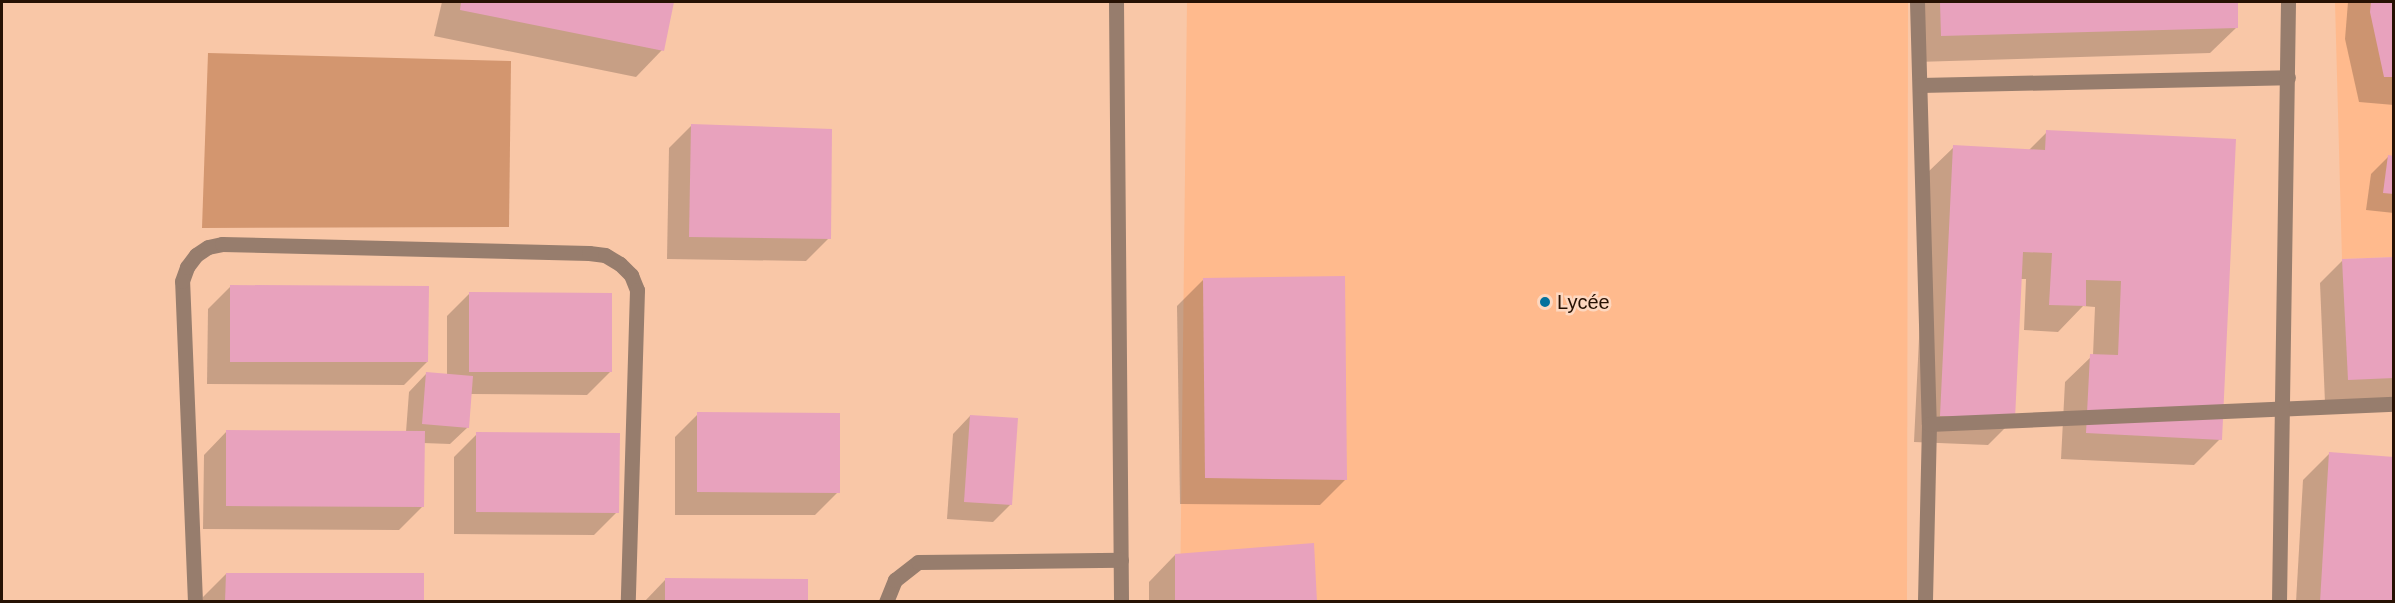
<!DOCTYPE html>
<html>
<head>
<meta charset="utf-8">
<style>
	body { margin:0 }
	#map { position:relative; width:2395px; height:603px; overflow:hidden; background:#f9c7a7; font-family:Arial,sans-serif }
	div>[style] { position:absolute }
	.built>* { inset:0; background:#ffba8d }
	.green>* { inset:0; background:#d3966f }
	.shadow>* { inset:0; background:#0003 }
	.building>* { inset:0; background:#e8a2bd }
	.minor>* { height:15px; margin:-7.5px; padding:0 7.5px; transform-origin:7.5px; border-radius:7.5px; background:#977d6d }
	.dots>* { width:16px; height:16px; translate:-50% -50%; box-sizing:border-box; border:3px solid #fdd7bf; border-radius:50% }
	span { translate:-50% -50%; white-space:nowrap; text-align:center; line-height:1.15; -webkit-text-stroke:5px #fdd7bf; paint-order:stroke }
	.poi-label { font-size:20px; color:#261103 }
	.left { translate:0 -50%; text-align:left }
	.frame { position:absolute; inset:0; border:3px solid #261103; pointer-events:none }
</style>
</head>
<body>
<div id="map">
	<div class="built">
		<i style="clip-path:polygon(1187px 2px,1908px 2px,1907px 601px,1180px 602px)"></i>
		<i style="clip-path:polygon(2335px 2px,2393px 2px,2393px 257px,2342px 259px)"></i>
	</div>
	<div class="green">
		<i style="clip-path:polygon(208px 53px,511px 61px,509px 227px,202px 228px)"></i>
	</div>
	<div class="shadow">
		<i style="clip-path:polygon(442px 2px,672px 2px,662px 50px,636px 77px,434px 36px)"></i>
		<i style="clip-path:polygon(1914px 2px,2237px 2px,2237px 27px,2210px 53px,1916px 62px)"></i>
		<i style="clip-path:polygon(2348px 2px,2394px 2px,2394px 105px,2359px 102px,2345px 39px)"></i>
		<i style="clip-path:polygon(692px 125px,829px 238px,806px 261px,667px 259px,669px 148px)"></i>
		<i style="clip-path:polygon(2047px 132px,2220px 439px,2194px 465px,2061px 459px,2065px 382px,2093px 355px,2095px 307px,2083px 306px,2058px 332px,2024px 330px,2026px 279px,2020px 279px,2014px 419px,1988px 445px,1914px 442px,1927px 173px,1954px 147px,2028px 151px)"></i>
		<i style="clip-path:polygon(2388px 157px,2394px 157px,2394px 213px,2366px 210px,2371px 174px)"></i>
		<i style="clip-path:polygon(2394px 259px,2394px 399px,2325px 403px,2320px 283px,2343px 260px)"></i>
		<i style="clip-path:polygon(1203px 280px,1346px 479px,1320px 505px,1180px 504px,1177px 306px)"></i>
		<i style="clip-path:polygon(231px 286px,427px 362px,404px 385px,207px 384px,208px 309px)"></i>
		<i style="clip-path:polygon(470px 293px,610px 372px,587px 395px,470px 394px,468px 427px,450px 444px,423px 443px,422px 507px,399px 530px,203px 529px,204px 455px,227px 431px,406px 432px,409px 392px,426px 374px,447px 376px,447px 316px)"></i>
		<i style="clip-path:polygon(698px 414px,838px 492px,815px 515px,675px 515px,675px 437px)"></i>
		<i style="clip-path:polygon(970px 416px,1011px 504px,993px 522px,947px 519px,953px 434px)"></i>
		<i style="clip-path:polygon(477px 434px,617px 512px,594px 535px,454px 534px,454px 457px)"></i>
		<i style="clip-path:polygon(2329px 454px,2394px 602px,2296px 602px,2303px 480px)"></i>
		<i style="clip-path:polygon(1175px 555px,1315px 602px,1149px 602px,1149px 582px)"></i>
		<i style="clip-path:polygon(226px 574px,422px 602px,203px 602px,203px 597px)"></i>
		<i style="clip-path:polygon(666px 579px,806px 602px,644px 602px)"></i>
	</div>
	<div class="building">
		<i style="clip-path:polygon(461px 2px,674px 2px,664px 51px,460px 10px)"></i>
		<i style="clip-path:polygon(1940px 2px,2238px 2px,2238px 28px,1941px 36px)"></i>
		<i style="clip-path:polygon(2371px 2px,2394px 2px,2394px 77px,2384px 77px,2370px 12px)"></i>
		<i style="clip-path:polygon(691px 124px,832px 129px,831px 239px,689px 237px)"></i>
		<i style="clip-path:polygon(2046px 130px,2236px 139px,2222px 440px,2086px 433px,2090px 354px,2118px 355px,2121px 281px,2086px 280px,2086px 306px,2049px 305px,2052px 253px,2023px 252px,2015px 419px,1940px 416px,1953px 145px,2045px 150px)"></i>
		<i style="clip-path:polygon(2388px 155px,2394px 156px,2394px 194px,2383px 193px)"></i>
		<i style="clip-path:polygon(2394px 257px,2394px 378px,2348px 380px,2342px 259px)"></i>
		<i style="clip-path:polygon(1345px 276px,1347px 480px,1205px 478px,1203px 278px)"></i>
		<i style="clip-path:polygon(230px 285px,429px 286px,428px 362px,230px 362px)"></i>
		<i style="clip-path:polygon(469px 292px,612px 293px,612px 372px,469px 372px)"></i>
		<i style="clip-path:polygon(426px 372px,473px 376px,469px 428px,422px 424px)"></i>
		<i style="clip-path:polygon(697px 412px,840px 413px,840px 493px,697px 492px)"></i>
		<i style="clip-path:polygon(970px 415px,1018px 418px,1012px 505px,964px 502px)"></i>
		<i style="clip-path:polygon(226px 430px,425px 431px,424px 507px,226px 506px)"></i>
		<i style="clip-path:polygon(476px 432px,620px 433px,619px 513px,476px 512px)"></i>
		<i style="clip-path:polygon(2329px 452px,2394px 457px,2394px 602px,2320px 602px)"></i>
		<i style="clip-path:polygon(1314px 543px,1317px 602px,1175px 602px,1175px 554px)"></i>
		<i style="clip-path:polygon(226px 573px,424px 573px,424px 602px,225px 602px)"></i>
		<i style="clip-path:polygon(665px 578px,808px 579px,808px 602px,665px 602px)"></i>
	</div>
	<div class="minor">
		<i style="left:1116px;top:2px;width:600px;rotate:89.52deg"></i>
		<i style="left:1917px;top:2px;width:422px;rotate:88.4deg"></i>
		<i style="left:1929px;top:424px;width:178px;rotate:91.3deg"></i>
		<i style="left:1920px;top:85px;width:368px;rotate:-1.2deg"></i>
		<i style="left:1929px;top:424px;width:465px;rotate:-2.5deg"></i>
		<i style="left:195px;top:602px;width:321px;rotate:-92.3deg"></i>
		<i style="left:182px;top:281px;width:15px;rotate:-70deg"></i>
		<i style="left:187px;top:267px;width:15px;rotate:-53deg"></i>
		<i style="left:196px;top:255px;width:14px;rotate:-34deg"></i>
		<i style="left:208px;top:247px;width:14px;rotate:-12deg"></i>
		<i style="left:222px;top:244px;width:367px;rotate:1.4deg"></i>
		<i style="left:589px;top:253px;width:16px;rotate:7deg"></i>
		<i style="left:605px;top:255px;width:17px;rotate:31deg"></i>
		<i style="left:620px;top:264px;width:16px;rotate:45deg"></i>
		<i style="left:631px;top:275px;width:16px;rotate:68deg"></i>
		<i style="left:637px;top:290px;width:312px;rotate:91.7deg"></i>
		<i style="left:886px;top:602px;width:24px;rotate:-68deg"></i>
		<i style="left:895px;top:580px;width:29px;rotate:-38deg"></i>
		<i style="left:918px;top:562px;width:203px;rotate:-0.6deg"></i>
		<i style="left:2279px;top:602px;width:600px;rotate:-89.14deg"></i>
	</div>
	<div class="dots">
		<i style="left:1545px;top:302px;background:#03719d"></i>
	</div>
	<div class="poi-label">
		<span class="left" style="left:1557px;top:302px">Lycée</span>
	</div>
	<div class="frame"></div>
</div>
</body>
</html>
